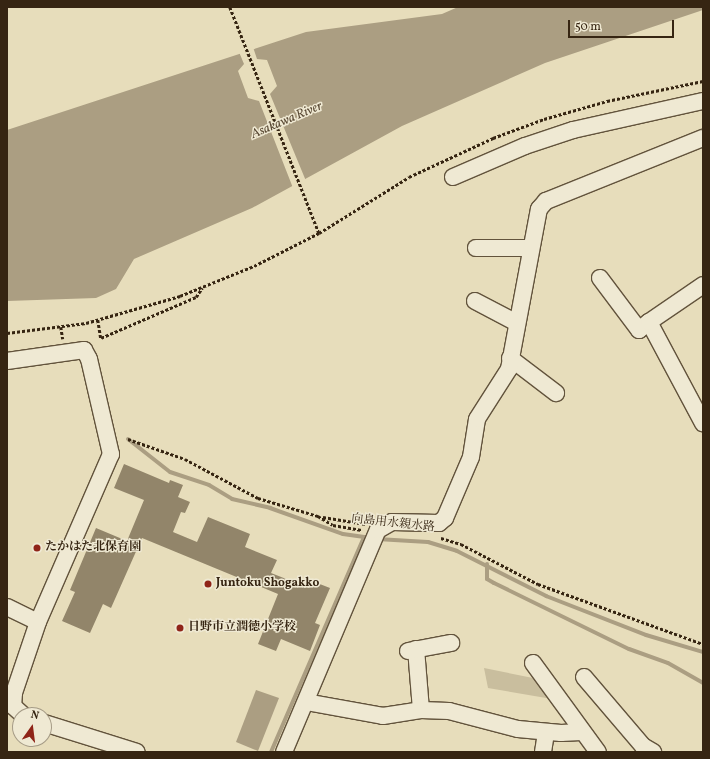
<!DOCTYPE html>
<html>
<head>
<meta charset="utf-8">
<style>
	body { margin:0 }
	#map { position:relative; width:710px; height:759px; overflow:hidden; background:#e7ddbb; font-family:Vollkorn,"Noto Serif JP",serif }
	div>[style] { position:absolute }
	.green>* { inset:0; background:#c9be9e }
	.water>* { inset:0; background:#ab9e82 }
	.pier>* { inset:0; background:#e7ddbb }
	.stream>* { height:4px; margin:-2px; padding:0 2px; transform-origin:2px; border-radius:2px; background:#ab9e82 }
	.building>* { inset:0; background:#92856a }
	.path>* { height:2.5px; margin-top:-1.25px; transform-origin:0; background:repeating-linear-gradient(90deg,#362512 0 3px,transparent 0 5px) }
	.roads { filter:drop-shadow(1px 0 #62533c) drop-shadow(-1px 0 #62533c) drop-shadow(0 1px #62533c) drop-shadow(0 -1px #62533c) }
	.minor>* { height:16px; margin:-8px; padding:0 8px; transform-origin:8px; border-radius:8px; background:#efe9d3 }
	.dots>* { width:11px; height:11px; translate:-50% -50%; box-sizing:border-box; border:2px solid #efe9d3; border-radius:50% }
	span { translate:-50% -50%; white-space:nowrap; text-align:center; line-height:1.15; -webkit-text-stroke:3px #efe9d3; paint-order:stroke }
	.street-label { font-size:12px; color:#362512 }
	.poi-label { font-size:12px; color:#362512; font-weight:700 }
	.left { translate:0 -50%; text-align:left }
	.water-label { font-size:13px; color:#594934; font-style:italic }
	.frame { position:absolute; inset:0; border:8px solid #362512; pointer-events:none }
	.north { position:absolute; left:12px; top:707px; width:40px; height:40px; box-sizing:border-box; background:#efe9d3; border:1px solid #a59b86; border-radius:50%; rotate:14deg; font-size:11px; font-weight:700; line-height:16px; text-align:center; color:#362512 }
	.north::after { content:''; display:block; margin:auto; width:14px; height:18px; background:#8f2418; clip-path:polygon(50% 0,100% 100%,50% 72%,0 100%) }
	.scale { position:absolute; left:568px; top:20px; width:106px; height:18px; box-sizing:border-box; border:2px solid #362512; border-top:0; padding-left:5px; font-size:12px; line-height:14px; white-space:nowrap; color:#362512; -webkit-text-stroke:3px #efe9d3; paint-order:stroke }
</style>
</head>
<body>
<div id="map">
	<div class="green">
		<i style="clip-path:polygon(484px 668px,538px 679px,552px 699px,488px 688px)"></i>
	</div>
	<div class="water">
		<i style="clip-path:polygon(458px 7px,703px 7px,703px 10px,545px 63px,402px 126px,252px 208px,134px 259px,116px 289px,96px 298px,7px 301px,7px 130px,306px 32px,442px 14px)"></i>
		<i style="clip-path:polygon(256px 690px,279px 698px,258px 751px,236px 742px)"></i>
	</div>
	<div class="pier">
		<i style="clip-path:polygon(253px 47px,257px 59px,267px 60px,277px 86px,270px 94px,306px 181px,293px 188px,259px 101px,248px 98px,238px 71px,244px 64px,239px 52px)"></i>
	</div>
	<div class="stream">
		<i style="left:128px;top:439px;width:53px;rotate:38.2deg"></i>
		<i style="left:170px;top:472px;width:41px;rotate:18.4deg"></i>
		<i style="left:209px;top:485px;width:27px;rotate:31deg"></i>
		<i style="left:232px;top:499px;width:39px;rotate:13deg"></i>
		<i style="left:270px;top:508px;width:77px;rotate:19.6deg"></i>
		<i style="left:343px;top:534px;width:27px;rotate:8deg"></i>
		<i style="left:377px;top:539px;width:51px;rotate:3.4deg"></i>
		<i style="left:428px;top:542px;width:30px;rotate:17deg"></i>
		<i style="left:457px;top:551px;width:100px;rotate:26.8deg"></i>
		<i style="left:546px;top:596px;width:107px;rotate:21.3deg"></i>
		<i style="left:646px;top:635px;width:59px;rotate:16.6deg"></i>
		<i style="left:487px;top:564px;width:15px;rotate:90deg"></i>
		<i style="left:487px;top:579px;width:8px;rotate:30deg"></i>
		<i style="left:494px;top:583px;width:150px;rotate:26.1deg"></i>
		<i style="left:629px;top:649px;width:41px;rotate:19.7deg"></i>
		<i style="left:668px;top:663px;width:40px;rotate:29.7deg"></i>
		<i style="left:271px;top:752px;width:234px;rotate:-66.6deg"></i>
	</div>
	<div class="building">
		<i style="clip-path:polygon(124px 464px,169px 483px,170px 480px,183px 485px,178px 497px,190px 502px,185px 513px,181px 512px,173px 532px,197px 542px,208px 517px,250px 534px,245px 547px,277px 560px,271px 573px,309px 588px,312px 581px,330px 588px,315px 623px,320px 625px,310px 651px,281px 639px,276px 651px,258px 644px,278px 594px,142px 538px,111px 608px,103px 604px,90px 633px,62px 621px,75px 592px,70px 590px,96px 528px,127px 541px,144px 500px,114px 488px)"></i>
	</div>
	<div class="path">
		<i style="left:230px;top:7px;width:243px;rotate:68.5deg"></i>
		<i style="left:98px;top:320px;width:18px;rotate:81deg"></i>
		<i style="left:101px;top:338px;width:103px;rotate:-23.3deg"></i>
		<i style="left:196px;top:297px;width:11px;rotate:-56deg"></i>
		<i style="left:61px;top:327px;width:12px;rotate:81deg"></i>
		<i style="left:7px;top:333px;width:80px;rotate:-7.2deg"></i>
		<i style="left:86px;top:323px;width:98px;rotate:-16deg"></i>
		<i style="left:180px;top:296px;width:80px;rotate:-22.1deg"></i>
		<i style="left:254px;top:266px;width:73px;rotate:-26.9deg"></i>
		<i style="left:319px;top:233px;width:106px;rotate:-31.9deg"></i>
		<i style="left:409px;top:177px;width:93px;rotate:-24.9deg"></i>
		<i style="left:493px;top:138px;width:54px;rotate:-20.4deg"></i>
		<i style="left:544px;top:119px;width:66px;rotate:-15.9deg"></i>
		<i style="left:607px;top:101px;width:98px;rotate:-11.8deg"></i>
		<i style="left:128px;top:439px;width:60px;rotate:19.3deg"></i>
		<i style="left:185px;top:459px;width:83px;rotate:28.1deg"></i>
		<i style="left:258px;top:498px;width:63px;rotate:16.7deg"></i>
		<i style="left:318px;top:516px;width:17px;rotate:31deg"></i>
		<i style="left:333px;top:525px;width:29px;rotate:10deg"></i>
		<i style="left:323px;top:517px;width:43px;rotate:9.5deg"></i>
		<i style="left:441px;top:538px;width:21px;rotate:17deg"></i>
		<i style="left:461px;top:544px;width:87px;rotate:27.5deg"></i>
		<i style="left:538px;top:584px;width:176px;rotate:20deg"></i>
	</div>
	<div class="roads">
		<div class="minor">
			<i style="left:453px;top:177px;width:78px;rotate:-23.3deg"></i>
			<i style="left:525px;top:146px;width:51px;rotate:-18.4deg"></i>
			<i style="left:573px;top:130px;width:133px;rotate:-12.6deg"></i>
			<i style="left:476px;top:248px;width:55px"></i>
			<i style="left:600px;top:278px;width:65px;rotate:53.1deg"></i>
			<i style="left:639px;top:330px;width:13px;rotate:-39deg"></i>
			<i style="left:649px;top:322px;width:115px;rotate:61.9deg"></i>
			<i style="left:475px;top:301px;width:45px;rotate:27.7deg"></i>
			<i style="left:649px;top:322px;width:65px;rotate:-34.4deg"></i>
			<i style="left:510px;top:358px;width:58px;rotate:37.3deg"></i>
			<i style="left:7px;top:361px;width:78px;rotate:-8.1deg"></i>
			<i style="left:84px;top:350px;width:10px;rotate:61deg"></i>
			<i style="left:89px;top:359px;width:98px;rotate:77deg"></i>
			<i style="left:111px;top:454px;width:183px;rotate:113.5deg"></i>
			<i style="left:38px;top:622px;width:75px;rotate:108.7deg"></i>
			<i style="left:14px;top:693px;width:13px;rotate:94deg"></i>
			<i style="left:13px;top:706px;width:13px;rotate:42deg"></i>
			<i style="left:7px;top:607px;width:34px;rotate:26deg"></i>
			<i style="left:416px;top:649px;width:61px;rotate:85.3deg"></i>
			<i style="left:408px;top:651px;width:44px;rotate:-10.5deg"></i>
			<i style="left:533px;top:663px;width:110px;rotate:53.9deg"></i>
			<i style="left:584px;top:677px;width:91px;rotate:49.5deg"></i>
			<i style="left:643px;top:746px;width:12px;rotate:31deg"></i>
			<i style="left:306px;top:702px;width:78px;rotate:10.3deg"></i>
			<i style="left:383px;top:716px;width:38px;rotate:-9deg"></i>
			<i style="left:421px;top:710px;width:28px;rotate:2deg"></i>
			<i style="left:449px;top:711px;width:71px;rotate:14.6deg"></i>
			<i style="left:518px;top:729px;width:43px;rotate:5.3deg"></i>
			<i style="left:561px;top:733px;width:20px;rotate:-3deg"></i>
			<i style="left:44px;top:723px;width:97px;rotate:17.3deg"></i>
			<i style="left:284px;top:752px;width:241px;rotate:-67.1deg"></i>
			<i style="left:378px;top:530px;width:16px;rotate:-30deg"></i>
			<i style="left:392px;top:522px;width:47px;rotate:1.2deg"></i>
			<i style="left:439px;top:523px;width:8px;rotate:-40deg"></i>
			<i style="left:445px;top:518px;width:66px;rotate:-66.9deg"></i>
			<i style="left:471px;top:457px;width:38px;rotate:-81deg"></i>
			<i style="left:477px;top:419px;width:59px;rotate:-57.4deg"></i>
			<i style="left:509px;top:369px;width:163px;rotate:-79.4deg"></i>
			<i style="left:539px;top:209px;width:11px;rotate:-49deg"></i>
			<i style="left:546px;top:201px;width:169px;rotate:-21.9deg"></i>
			<i style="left:543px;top:752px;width:20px;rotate:-81deg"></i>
		</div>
	</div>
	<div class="dots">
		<i style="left:37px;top:548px;background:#8f2418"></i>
		<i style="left:208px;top:584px;background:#8f2418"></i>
		<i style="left:180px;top:628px;background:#8f2418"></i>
	</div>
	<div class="street-label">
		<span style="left:393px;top:524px;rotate:6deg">向島用水親水路</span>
	</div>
	<div class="poi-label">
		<span class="left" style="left:45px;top:548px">たかはた北保育園</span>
		<span class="left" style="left:216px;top:584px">Juntoku Shogakko</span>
		<span class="left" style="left:188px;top:628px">日野市立潤徳小学校</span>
	</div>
	<div class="water-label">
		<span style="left:287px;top:121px;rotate:-23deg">Asakawa River</span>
	</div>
	<div class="frame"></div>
	<div class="north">N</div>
	<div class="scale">50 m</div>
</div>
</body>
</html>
